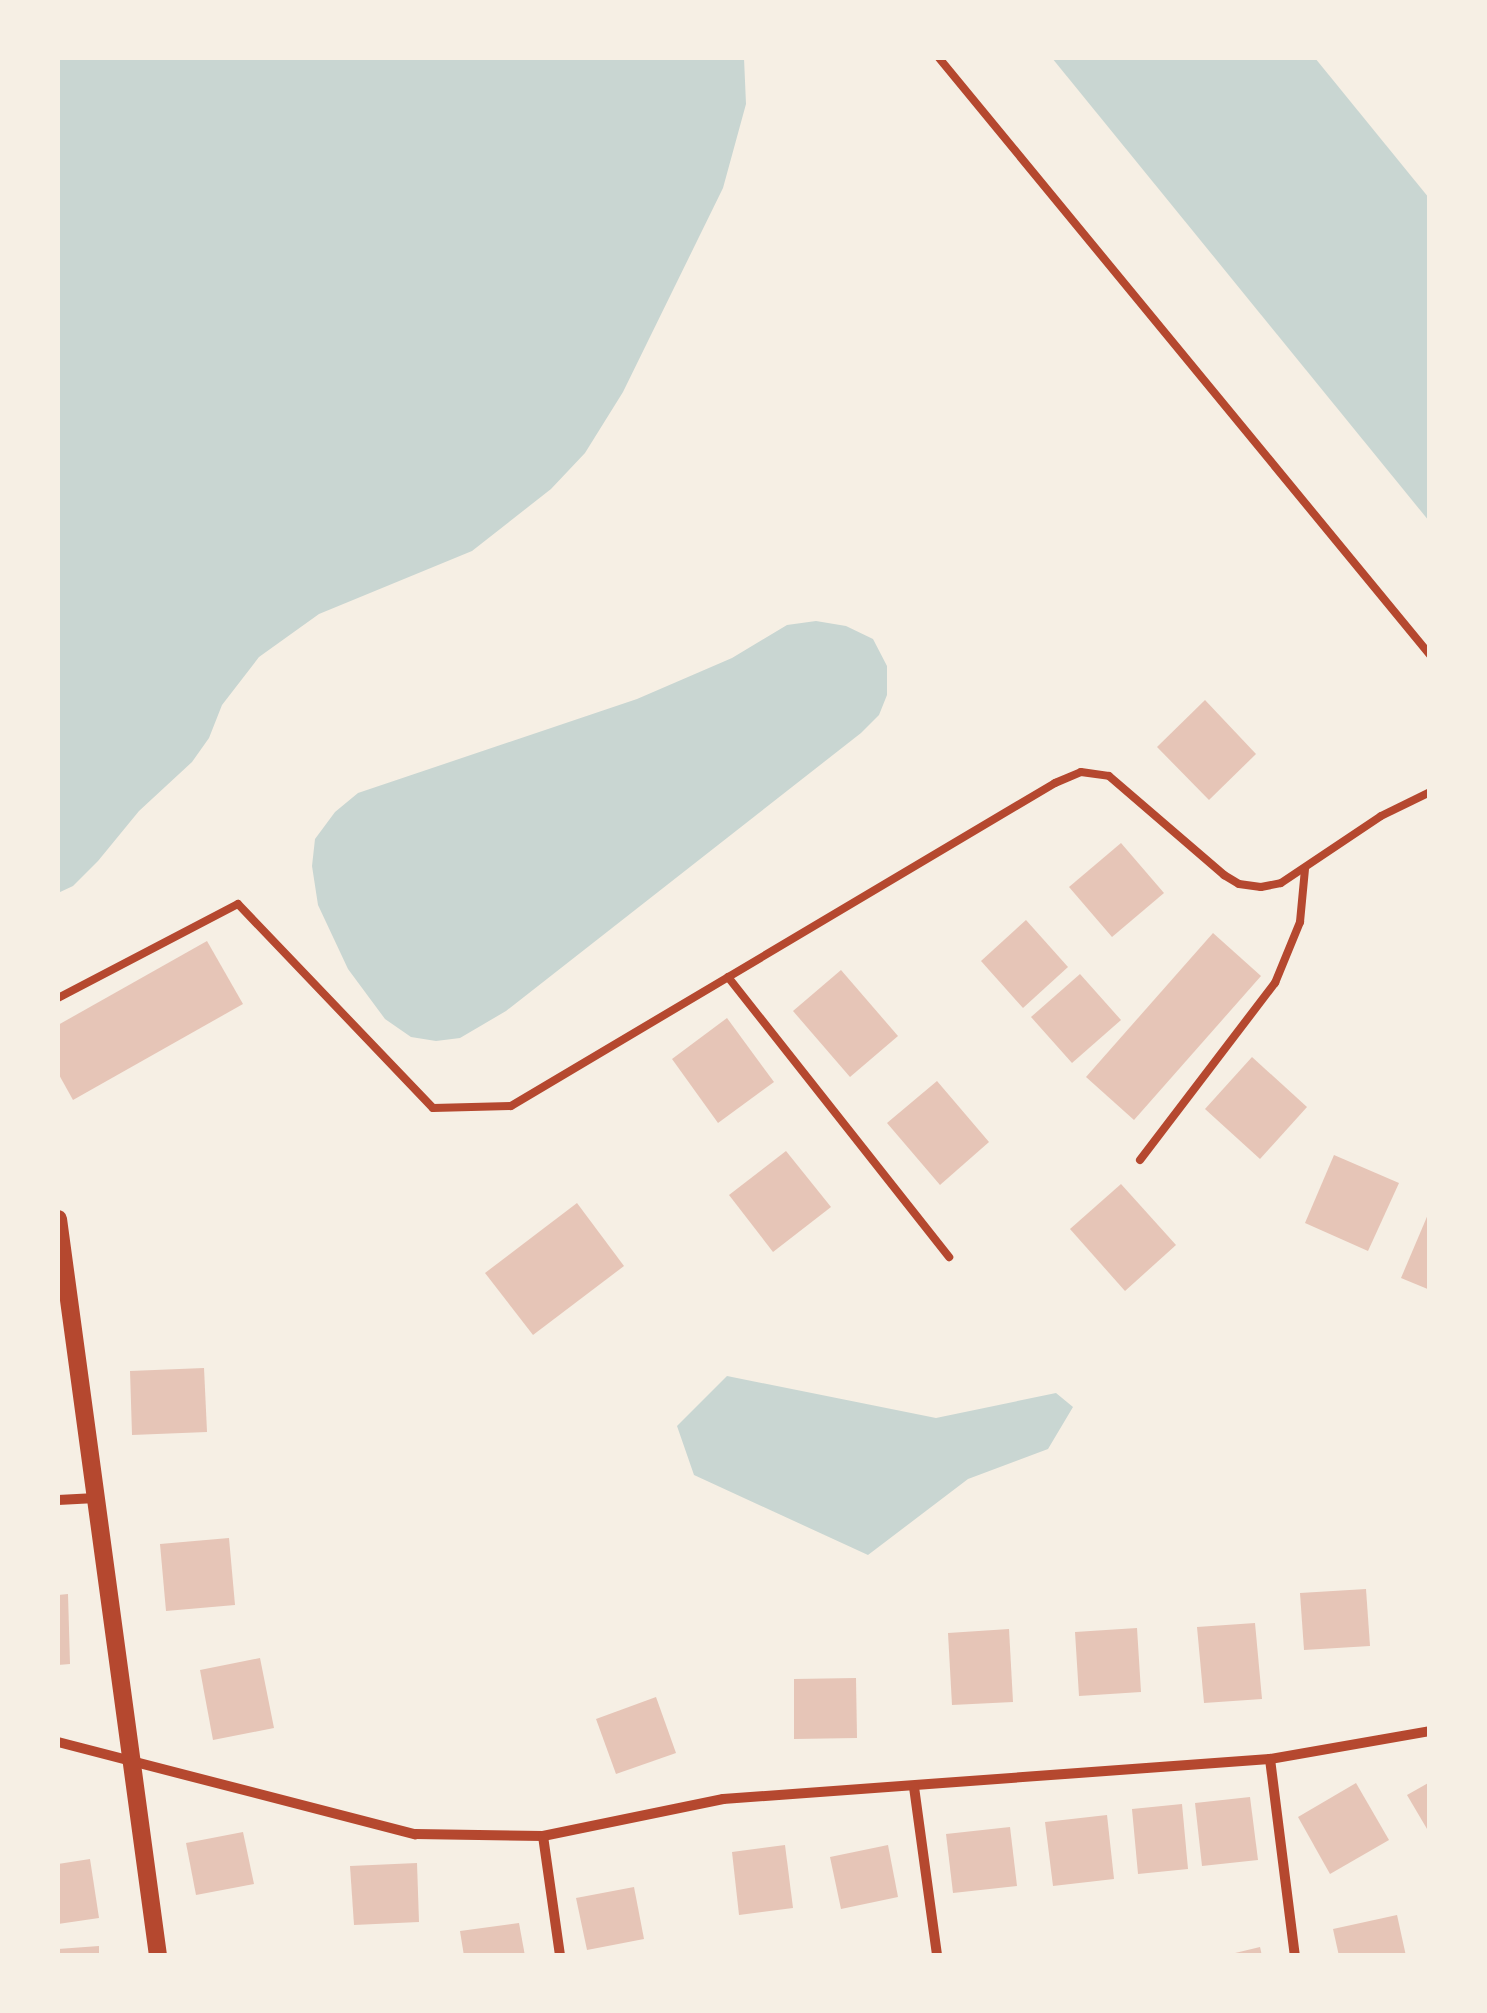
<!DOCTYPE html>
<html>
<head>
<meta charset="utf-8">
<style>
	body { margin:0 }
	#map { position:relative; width:1487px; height:2013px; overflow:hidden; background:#f6efe4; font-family:Lato,sans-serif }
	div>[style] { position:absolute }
	.water>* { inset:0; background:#c9d6d2 }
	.building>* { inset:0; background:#e6c5b7 }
	.service>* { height:8px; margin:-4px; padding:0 4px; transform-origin:4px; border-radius:4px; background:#b5482f }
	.minor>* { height:10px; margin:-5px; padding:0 5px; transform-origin:5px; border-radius:5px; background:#b5482f }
	.tertiary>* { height:18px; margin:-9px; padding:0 9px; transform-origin:9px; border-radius:9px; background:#b5482f }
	span { translate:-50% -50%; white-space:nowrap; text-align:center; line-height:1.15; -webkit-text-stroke:10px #f6efe4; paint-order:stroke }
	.frame { position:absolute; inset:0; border:60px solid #f6efe4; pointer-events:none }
</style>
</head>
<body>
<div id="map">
	<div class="water">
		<i style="clip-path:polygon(58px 58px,744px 58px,746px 104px,723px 188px,623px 392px,585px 453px,551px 489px,472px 551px,319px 614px,259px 657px,222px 705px,209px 738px,192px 762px,139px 811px,98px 861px,73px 886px,58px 893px)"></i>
		<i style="clip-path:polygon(1052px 58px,1315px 58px,1429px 198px,1429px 521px)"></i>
		<i style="clip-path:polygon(816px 621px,846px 626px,873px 639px,887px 666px,887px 695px,879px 715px,861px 733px,506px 1011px,460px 1038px,436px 1041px,411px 1037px,385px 1019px,348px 969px,318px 905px,312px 866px,315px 839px,335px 812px,358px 793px,637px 699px,732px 658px,787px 625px)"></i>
		<i style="clip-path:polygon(727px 1376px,936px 1418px,1056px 1393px,1073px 1407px,1048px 1449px,968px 1479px,868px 1555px,694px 1475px,677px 1426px)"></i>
	</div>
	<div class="building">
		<i style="clip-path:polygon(1205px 700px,1256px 754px,1209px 800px,1157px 747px)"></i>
		<i style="clip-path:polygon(1121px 843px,1164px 893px,1112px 937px,1069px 887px)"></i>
		<i style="clip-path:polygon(1026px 920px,1068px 967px,1023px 1008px,981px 961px)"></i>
		<i style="clip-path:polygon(1213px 933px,1261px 976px,1134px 1120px,1086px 1077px)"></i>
		<i style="clip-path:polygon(207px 941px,243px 1004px,73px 1100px,58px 1073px,58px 1025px)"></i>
		<i style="clip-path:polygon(841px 970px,898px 1036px,850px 1077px,793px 1011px)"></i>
		<i style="clip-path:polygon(1080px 974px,1121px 1020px,1072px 1063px,1031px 1017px)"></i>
		<i style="clip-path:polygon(727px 1018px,774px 1082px,718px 1123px,672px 1059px)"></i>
		<i style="clip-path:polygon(1252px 1057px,1307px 1107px,1260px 1159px,1205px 1109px)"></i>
		<i style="clip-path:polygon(937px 1081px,989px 1142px,940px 1185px,887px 1123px)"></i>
		<i style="clip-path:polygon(786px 1151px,831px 1207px,773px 1252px,729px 1195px)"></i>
		<i style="clip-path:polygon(1334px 1155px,1399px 1183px,1368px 1251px,1305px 1223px)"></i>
		<i style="clip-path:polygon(1121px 1184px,1176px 1245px,1125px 1291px,1070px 1229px)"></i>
		<i style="clip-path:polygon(577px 1203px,624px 1266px,533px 1335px,485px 1273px)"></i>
		<i style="clip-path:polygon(1429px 1212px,1430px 1212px,1430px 1290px,1401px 1278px)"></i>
		<i style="clip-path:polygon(204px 1368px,207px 1432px,132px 1435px,130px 1371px)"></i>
		<i style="clip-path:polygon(229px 1538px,235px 1605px,166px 1611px,160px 1544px)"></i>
		<i style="clip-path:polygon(1366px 1589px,1370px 1646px,1304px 1650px,1300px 1593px)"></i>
		<i style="clip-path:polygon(68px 1594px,70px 1664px,58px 1665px,58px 1595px)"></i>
		<i style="clip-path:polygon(1255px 1623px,1262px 1699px,1204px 1703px,1197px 1627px)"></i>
		<i style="clip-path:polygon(1137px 1628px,1141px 1692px,1079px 1696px,1075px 1632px)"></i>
		<i style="clip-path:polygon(1009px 1629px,1013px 1702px,952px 1705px,948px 1633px)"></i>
		<i style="clip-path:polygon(260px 1658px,274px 1728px,213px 1740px,200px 1670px)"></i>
		<i style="clip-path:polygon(856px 1678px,857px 1738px,794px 1739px,794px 1679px)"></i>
		<i style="clip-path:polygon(656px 1697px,676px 1753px,616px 1774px,596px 1719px)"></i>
		<i style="clip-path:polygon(1430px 1782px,1430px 1834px,1407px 1795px)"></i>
		<i style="clip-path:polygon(1356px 1783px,1389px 1840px,1330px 1874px,1298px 1817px)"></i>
		<i style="clip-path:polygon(1250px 1797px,1258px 1860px,1202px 1866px,1195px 1803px)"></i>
		<i style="clip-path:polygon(1182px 1804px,1188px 1869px,1138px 1874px,1132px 1809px)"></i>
		<i style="clip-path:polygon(1107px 1815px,1114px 1879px,1053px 1886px,1045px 1822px)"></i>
		<i style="clip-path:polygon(1010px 1827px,1017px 1886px,953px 1893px,946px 1834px)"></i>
		<i style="clip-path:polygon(243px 1832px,254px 1884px,196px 1895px,186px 1843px)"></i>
		<i style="clip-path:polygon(785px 1845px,793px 1908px,739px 1915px,732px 1852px)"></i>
		<i style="clip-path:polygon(888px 1845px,898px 1897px,841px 1909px,830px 1857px)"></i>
		<i style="clip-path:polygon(90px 1859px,99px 1918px,58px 1924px,58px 1864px)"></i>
		<i style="clip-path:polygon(417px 1863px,419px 1922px,354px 1925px,350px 1866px)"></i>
		<i style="clip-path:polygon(634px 1887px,644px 1939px,587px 1950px,576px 1898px)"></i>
		<i style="clip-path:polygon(1397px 1915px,1406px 1956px,1339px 1956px,1333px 1929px)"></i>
		<i style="clip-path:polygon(519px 1923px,525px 1956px,464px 1956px,460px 1931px)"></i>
		<i style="clip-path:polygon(99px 1946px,99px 1956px,58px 1956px,58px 1949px)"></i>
		<i style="clip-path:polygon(1260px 1947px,1262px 1956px,1232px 1956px,1231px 1954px)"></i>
	</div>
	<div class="service">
		<i style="left:939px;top:58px;width:773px;rotate:50.56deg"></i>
		<i style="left:728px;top:977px;width:357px;rotate:51.7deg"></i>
		<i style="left:58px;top:998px;width:203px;rotate:-27.6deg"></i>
		<i style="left:238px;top:904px;width:282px;rotate:46.3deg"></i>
		<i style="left:433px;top:1108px;width:78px;rotate:-1.5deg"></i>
		<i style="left:511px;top:1106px;width:633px;rotate:-30.7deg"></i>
		<i style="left:1055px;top:783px;width:28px;rotate:-23deg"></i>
		<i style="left:1081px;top:772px;width:28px;rotate:8deg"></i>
		<i style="left:1109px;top:776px;width:152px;rotate:40.7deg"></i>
		<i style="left:1224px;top:875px;width:17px;rotate:31deg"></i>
		<i style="left:1239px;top:884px;width:22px;rotate:8deg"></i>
		<i style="left:1261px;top:887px;width:20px;rotate:-11deg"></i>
		<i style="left:1281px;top:883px;width:120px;rotate:-33.8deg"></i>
		<i style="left:1381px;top:816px;width:55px;rotate:-26.1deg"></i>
		<i style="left:1140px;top:1160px;width:223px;rotate:-52.7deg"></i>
		<i style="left:1275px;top:983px;width:66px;rotate:-67.7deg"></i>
		<i style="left:1300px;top:922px;width:53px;rotate:-84.6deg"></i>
	</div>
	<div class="minor">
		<i style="left:58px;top:1500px;width:38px;rotate:-3deg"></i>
		<i style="left:58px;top:1742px;width:369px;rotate:14.5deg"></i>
		<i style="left:415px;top:1834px;width:128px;rotate:0.9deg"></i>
		<i style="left:543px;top:1836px;width:184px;rotate:-11.6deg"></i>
		<i style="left:723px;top:1799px;width:548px;rotate:-4.18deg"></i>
		<i style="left:1270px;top:1759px;width:162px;rotate:-9.9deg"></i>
		<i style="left:1270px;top:1759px;width:199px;rotate:82.8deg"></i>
		<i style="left:914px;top:1787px;width:171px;rotate:82.2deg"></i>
		<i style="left:543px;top:1836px;width:121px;rotate:81.9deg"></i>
	</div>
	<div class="tertiary">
		<i style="left:58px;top:1219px;width:744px;rotate:82.27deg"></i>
	</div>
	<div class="frame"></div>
</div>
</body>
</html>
